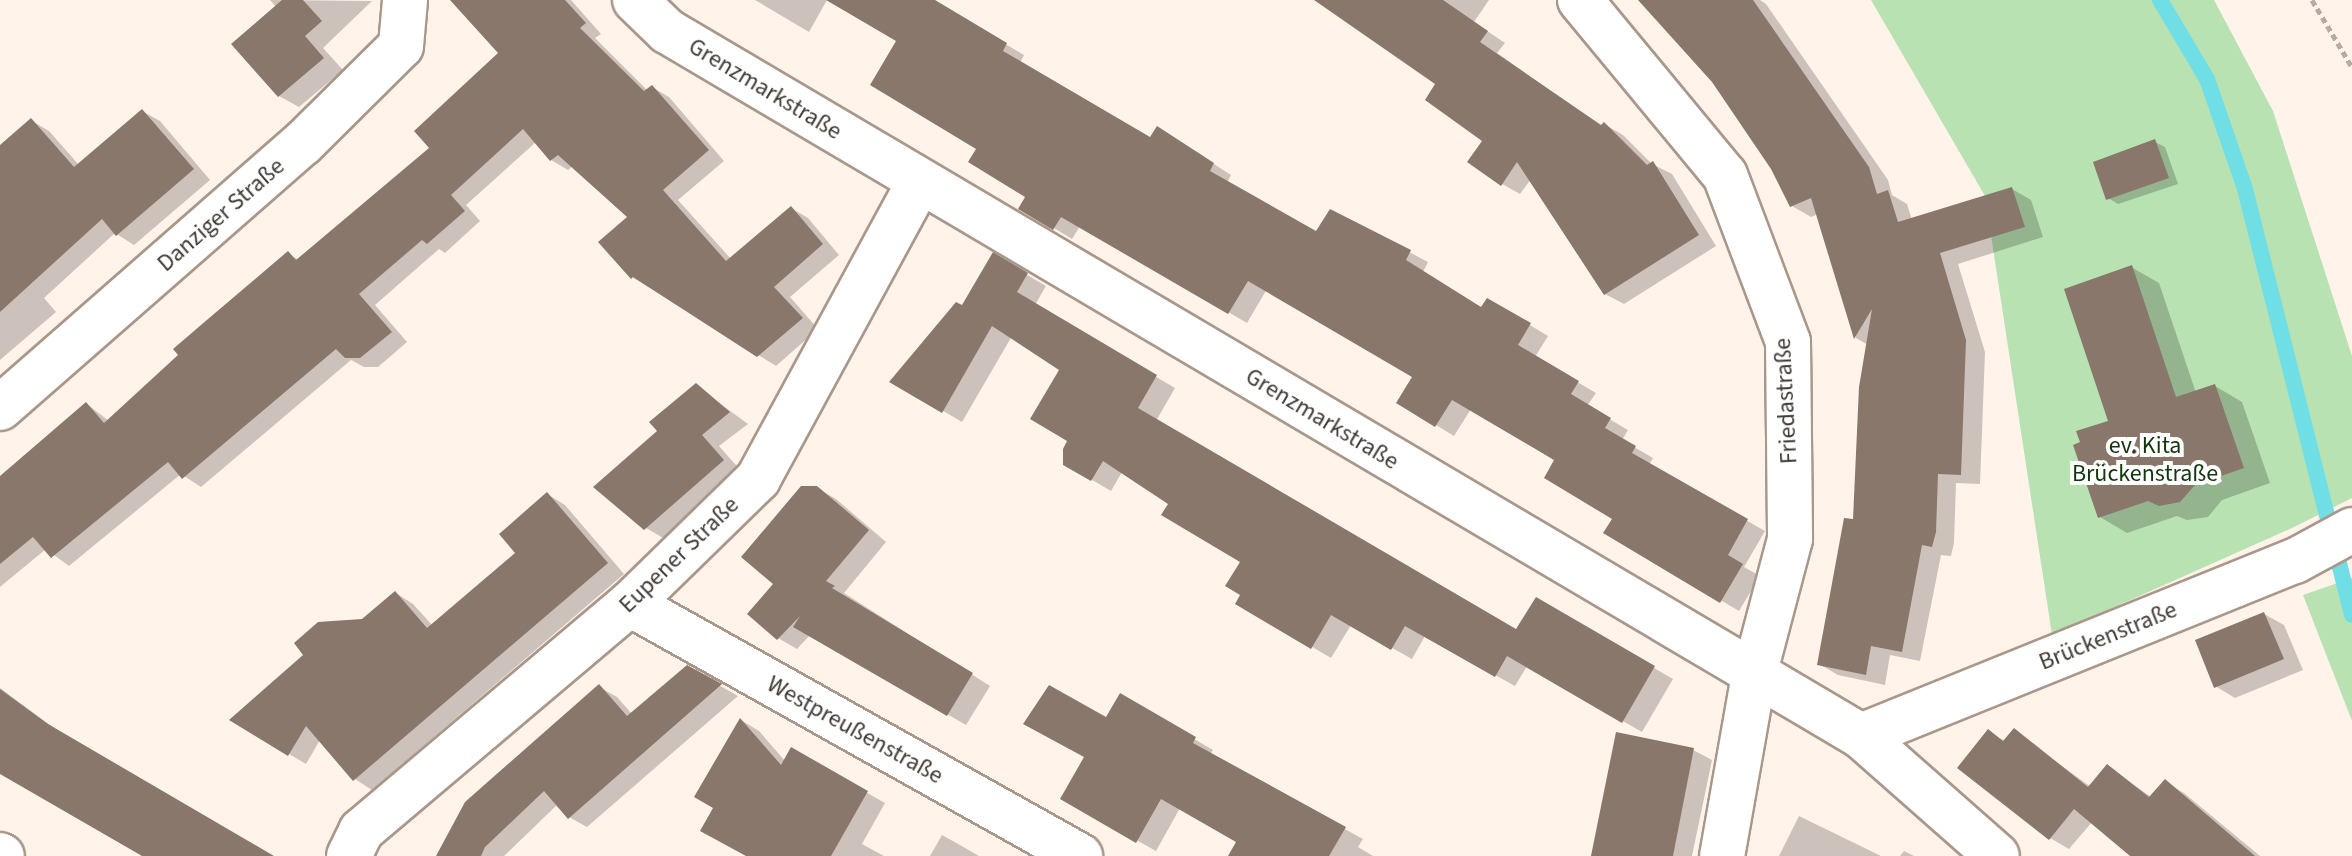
<!DOCTYPE html>
<html>
<head>
<meta charset="utf-8">
<style>
	body { margin:0 }
	#map { position:relative; width:2352px; height:856px; overflow:hidden; background:#fff3ea; font-family:"Source Sans 3",sans-serif }
	div>[style] { position:absolute }
	.green>* { inset:0; background:#b8e2b1 }
	.shadow>* { inset:0; background:#0003 }
	.stream>* { height:16px; margin:-8px; padding:0 8px; transform-origin:8px; border-radius:8px; background:#70dee5 }
	.building>* { inset:0; background:#89776b }
	.path>* { height:5px; margin-top:-2.5px; transform-origin:0; background:repeating-linear-gradient(90deg,#b5aba3 0 6px,transparent 0 10px) }
	.roads { filter:drop-shadow(2px 0 #a9978a) drop-shadow(-2px 0 #a9978a) drop-shadow(0 2px #a9978a) drop-shadow(0 -2px #a9978a) }
	.minor>* { height:44px; margin:-22px; padding:0 22px; transform-origin:22px; border-radius:22px; background:#fff }
	span { translate:-50% -50%; white-space:nowrap; text-align:center; line-height:1.15; -webkit-text-stroke:8px #fff; paint-order:stroke }
	.street-label { font-size:24px; color:#403933 }
	.park-label { font-size:24px; color:#12360d }
</style>
</head>
<body>
<div id="map">
	<div class="green">
		<i style="clip-path:polygon(1871px 0,2214px 0,2273px 111px,2352px 356px,2352px 498px,2292px 528px,2052px 635px,1985px 196px)"></i>
		<i style="clip-path:polygon(2352px 578px,2352px 721px,2303px 595px)"></i>
	</div>
	<div class="shadow">
		<i style="clip-path:polygon(270px 0,372px 1px,323px 48px,343px 70px,299px 107px,279px 96px,277px 8px)"></i>
		<i style="clip-path:polygon(453px 0,571px 0,601px 34px,595px 38px,648px 91px,652px 87px,669px 97px,724px 161px,678px 200px,731px 259px,791px 208px,808px 218px,839px 255px,790px 297px,818px 329px,776px 366px,632px 277px,630px 217px,573px 166px,568px 170px,551px 160px,536px 142px,466px 205px,480px 221px,445px 253px,439px 249px,375px 305px,407px 342px,378px 367px,364px 367px,351px 360px,201px 487px,181px 474px,69px 566px,46px 549px,0 587px,0 478px,87px 404px,109px 421px,288px 254px,299px 260px,432px 148px,501px 53px)"></i>
		<i style="clip-path:polygon(755px 0,827px 0,809px 32px)"></i>
		<i style="clip-path:polygon(830px 0,932px 0,1024px 55px,1020px 63px,1151px 140px,1175px 139px,1231px 175px,1227px 183px,1317px 234px,1331px 211px,1428px 262px,1423px 272px,1482px 309px,1488px 300px,1548px 336px,1535px 357px,1596px 393px,1587px 406px,1628px 430px,1622px 440px,1653px 458px,1649px 465px,1765px 531px,1744px 567px,1760px 576px,1739px 611px,1606px 533px,1614px 518px,1557px 459px,1471px 409px,1454px 436px,1398px 402px,1414px 376px,1267px 289px,1247px 323px,1080px 226px,1072px 239px,1054px 228px,899px 40px)"></i>
		<i style="clip-path:polygon(1358px 0,1489px 0,1474px 22px,1505px 43px,1497px 53px,1602px 127px,1604px 124px,1623px 135px,1652px 164px,1672px 174px,1716px 246px,1624px 304px,1605px 294px,1531px 179px,1520px 194px,1502px 184px,1485px 140px,1438px 84px)"></i>
		<i style="clip-path:polygon(1639px 0,1760px 0,1766px 4px,1888px 180px,1892px 195px,1907px 204px,1912px 220px,2012px 189px,2031px 200px,2043px 237px,1958px 264px,1985px 352px,1980px 484px,1956px 483px,1954px 543px,1951px 556px,1941px 555px,1920px 661px,1890px 655px,1885px 685px,1838px 675px,1819px 664px,1854px 521px,1868px 345px,1856px 338px,1818px 214px,1811px 217px,1792px 206px,1773px 168px,1714px 81px)"></i>
		<i style="clip-path:polygon(142px 111px,160px 121px,210px 180px,134px 245px,115px 233px,44px 298px,56px 312px,0 360px,0 148px,32px 121px,49px 131px,79px 165px)"></i>
		<i style="clip-path:polygon(2155px 142px,2165px 147px,2178px 184px,2118px 204px,2108px 198px)"></i>
		<i style="clip-path:polygon(993px 255px,1046px 286px,1035px 305px,1175px 388px,1156px 421px,1517px 632px,1537px 600px,1673px 679px,1642px 732px,1527px 666px,1515px 686px,1425px 636px,1412px 659px,1351px 625px,1331px 658px,1237px 603px,1243px 594px,1242px 561px,1171px 503px,1122px 472px,1111px 491px,1065px 464px,1070px 440px,1062px 369px,1012px 336px,962px 422px,892px 381px,962px 308px)"></i>
		<i style="clip-path:polygon(2131px 267px,2159px 283px,2196px 393px,2215px 386px,2242px 402px,2270px 483px,2222px 500px,2208px 517px,2187px 520px,2177px 516px,2127px 533px,2100px 517px)"></i>
		<i style="clip-path:polygon(696px 386px,748px 424px,719px 446px,742px 472px,665px 539px,646px 528px,660px 432px)"></i>
		<i style="clip-path:polygon(817px 488px,836px 499px,886px 542px,844px 593px,990px 686px,966px 725px,810px 635px,797px 649px,778px 638px,776px 584px)"></i>
		<i style="clip-path:polygon(547px 494px,565px 505px,624px 574px,372px 790px,355px 779px,320px 740px,306px 764px,232px 720px,396px 593px,413px 604px,433px 626px,518px 554px)"></i>
		<i style="clip-path:polygon(2264px 614px,2284px 625px,2303px 670px,2235px 698px,2215px 686px)"></i>
		<i style="clip-path:polygon(687px 667px,738px 696px,587px 827px,569px 817px,558px 804px,504px 856px,438px 856px,599px 687px,617px 697px,632px 714px)"></i>
		<i style="clip-path:polygon(0 688px,66px 737px,271px 856px,145px 856px,0 769px)"></i>
		<i style="clip-path:polygon(1120px 696px,1213px 750px,1210px 755px,1363px 839px,1358px 847px,1373px 856px,1230px 856px,1239px 841px,1180px 808px,1156px 851px,1063px 799px)"></i>
		<i style="clip-path:polygon(741px 720px,759px 731px,785px 761px,792px 750px,885px 803px,862px 844px,884px 856px,749px 856px,716px 807px)"></i>
		<i style="clip-path:polygon(2014px 731px,2091px 787px,2107px 766px,2151px 797px,2165px 782px,2184px 793px,2260px 856px,2133px 856px,2092px 822px,2069px 849px,2050px 838px,1988px 732px,2005px 741px)"></i>
		<i style="clip-path:polygon(1693px 750px,1712px 760px,1692px 856px,1593px 856px)"></i>
		<i style="clip-path:polygon(1799px 816px,1881px 856px,1779px 856px)"></i>
		<i style="clip-path:polygon(942px 835px,960px 845px,979px 856px,930px 856px)"></i>
		<i style="clip-path:polygon(1904px 851px,1914px 856px,1900px 856px)"></i>
	</div>
	<div class="stream">
		<i style="left:2160px;top:0;width:92px;rotate:59.3deg"></i>
		<i style="left:2207px;top:79px;width:116px;rotate:70.9deg"></i>
		<i style="left:2245px;top:189px;width:439px;rotate:75.9deg"></i>
	</div>
	<div class="building">
		<i style="clip-path:polygon(282px 0,303px 0,322px 21px,305px 36px,324px 58px,278px 97px,231px 44px)"></i>
		<i style="clip-path:polygon(450px 0,565px 0,586px 23px,580px 28px,644px 91px,652px 85px,709px 150px,663px 190px,726px 261px,791px 206px,823px 244px,774px 287px,803px 318px,757px 357px,633px 277px,631px 279px,598px 242px,627px 217px,558px 155px,550px 161px,523px 129px,451px 195px,465px 211px,427px 244px,422px 240px,359px 294px,392px 332px,360px 358px,345px 358px,336px 349px,182px 479px,168px 462px,51px 558px,33px 537px,0 564px,0 476px,86px 402px,104px 423px,178px 355px,173px 349px,201px 325px,288px 251px,296px 260px,429px 148px,414px 131px,498px 53px)"></i>
		<i style="clip-path:polygon(826px 0,935px 0,1007px 43px,1003px 51px,1150px 137px,1157px 126px,1214px 163px,1210px 171px,1316px 231px,1330px 209px,1411px 250px,1406px 260px,1481px 307px,1487px 298px,1531px 323px,1518px 345px,1579px 381px,1571px 394px,1611px 418px,1605px 428px,1636px 446px,1632px 453px,1748px 519px,1728px 555px,1743px 564px,1720px 603px,1603px 533px,1612px 519px,1544px 478px,1554px 460px,1452px 400px,1435px 427px,1396px 403px,1412px 377px,1248px 281px,1228px 314px,1061px 217px,1053px 230px,1018px 209px,1025px 197px,968px 162px,976px 149px,870px 85px,896px 41px)"></i>
		<i style="clip-path:polygon(1314px 0,1443px 0,1488px 31px,1480px 42px,1601px 125px,1604px 122px,1647px 165px,1653px 161px,1699px 235px,1604px 295px,1517px 162px,1501px 186px,1467px 162px,1482px 141px,1425px 100px,1435px 84px)"></i>
		<i style="clip-path:polygon(1638px 0,1753px 0,1869px 167px,1877px 194px,1888px 190px,1898px 222px,2012px 187px,2025px 227px,1940px 253px,1966px 340px,1961px 475px,1938px 474px,1936px 532px,1932px 547px,1922px 545px,1902px 652px,1871px 646px,1866px 675px,1817px 665px,1844px 518px,1853px 519px,1859px 387px,1872px 309px,1854px 339px,1811px 198px,1790px 207px,1771px 169px,1712px 82px)"></i>
		<i style="clip-path:polygon(142px 109px,194px 169px,116px 236px,102px 219px,0 312px,0 145px,31px 118px,74px 167px)"></i>
		<i style="clip-path:polygon(2155px 139px,2169px 178px,2106px 200px,2093px 162px)"></i>
		<i style="clip-path:polygon(993px 252px,1028px 273px,1017px 292px,1157px 375px,1138px 408px,1516px 629px,1536px 597px,1655px 666px,1622px 723px,1507px 656px,1495px 677px,1405px 626px,1391px 650px,1331px 615px,1311px 649px,1235px 604px,1240px 595px,1225px 586px,1240px 562px,1161px 515px,1168px 504px,1103px 461px,1091px 481px,1063px 465px,1063px 449px,1067px 441px,1030px 419px,1059px 370px,992px 326px,942px 413px,889px 382px,956px 302px,962px 305px)"></i>
		<i style="clip-path:polygon(2132px 265px,2176px 397px,2215px 384px,2244px 468px,2195px 485px,2180px 502px,2159px 506px,2148px 501px,2098px 518px,2073px 445px,2080px 442px,2076px 431px,2108px 421px,2064px 289px)"></i>
		<i style="clip-path:polygon(696px 383px,730px 412px,702px 435px,724px 460px,644px 530px,593px 487px,657px 431px,649px 422px)"></i>
		<i style="clip-path:polygon(801px 486px,817px 486px,869px 530px,826px 581px,835px 586px,832px 588px,973px 673px,947px 716px,793px 627px,800px 616px,777px 640px,747px 614px,773px 584px,741px 557px)"></i>
		<i style="clip-path:polygon(547px 492px,608px 563px,353px 781px,306px 726px,288px 756px,229px 720px,303px 655px,294px 643px,318px 622px,362px 619px,395px 591px,427px 628px,515px 553px,499px 534px)"></i>
		<i style="clip-path:polygon(2264px 612px,2284px 659px,2214px 688px,2195px 640px)"></i>
		<i style="clip-path:polygon(687px 665px,722px 684px,568px 819px,544px 791px,485px 847px,481px 856px,436px 856px,465px 802px,599px 684px,627px 716px)"></i>
		<i style="clip-path:polygon(1049px 685px,1106px 717px,1120px 693px,1196px 737px,1193px 743px,1346px 827px,1329px 856px,1228px 856px,1236px 842px,1161px 799px,1136px 843px,1060px 799px,1084px 757px,1023px 724px)"></i>
		<i style="clip-path:polygon(0 689px,48px 724px,274px 856px,142px 856px,0 774px)"></i>
		<i style="clip-path:polygon(740px 718px,781px 765px,791px 747px,868px 791px,831px 856px,746px 856px,700px 831px,713px 808px,694px 797px)"></i>
		<i style="clip-path:polygon(2014px 728px,2088px 787px,2107px 764px,2149px 797px,2165px 779px,2255px 856px,2130px 856px,2074px 809px,2049px 840px,1957px 768px,1988px 729px,2003px 741px)"></i>
		<i style="clip-path:polygon(1616px 732px,1694px 748px,1673px 856px,1591px 856px)"></i>
	</div>
	<div class="path">
		<i style="left:2312px;top:0;width:78px;rotate:59.2deg"></i>
	</div>
	<div class="roads">
		<div class="minor">
			<i style="left:635px;top:0;width:45px;rotate:44.1deg"></i>
			<i style="left:667px;top:31px;width:1387px;rotate:30.56deg"></i>
			<i style="left:1861px;top:736px;width:181px;rotate:41.4deg"></i>
			<i style="left:1580px;top:0;width:227px;rotate:50.4deg"></i>
			<i style="left:1725px;top:175px;width:178px;rotate:69.3deg"></i>
			<i style="left:1788px;top:342px;width:197px;rotate:89.4deg"></i>
			<i style="left:1790px;top:539px;width:141px;rotate:104.8deg"></i>
			<i style="left:1754px;top:675px;width:184px;rotate:100deg"></i>
			<i style="left:0;top:408px;width:401px;rotate:-41.2deg"></i>
			<i style="left:302px;top:144px;width:139px;rotate:-44.7deg"></i>
			<i style="left:401px;top:46px;width:46px;rotate:-85deg"></i>
			<i style="left:630px;top:604px;width:516px;rotate:29.25deg"></i>
			<i style="left:1861px;top:736px;width:468px;rotate:-22deg"></i>
			<i style="left:2295px;top:561px;width:65px;rotate:-28.5deg"></i>
			<i style="left:0;top:855px;width:2px;rotate:27deg"></i>
			<i style="left:349px;top:856px;width:28px;rotate:-64deg"></i>
			<i style="left:361px;top:831px;width:352px;rotate:-40.2deg"></i>
			<i style="left:630px;top:604px;width:179px;rotate:-44.3deg"></i>
			<i style="left:758px;top:479px;width:339px;rotate:-61.5deg"></i>
		</div>
	</div>
	<div class="street-label">
		<span style="left:765px;top:89px;rotate:31deg">Grenzmarkstraße</span>
		<span style="left:221px;top:215px;rotate:-41deg">Danziger Straße</span>
		<span style="left:1786px;top:401px;rotate:-93deg">Friedastraße</span>
		<span style="left:1322px;top:419px;rotate:31deg">Grenzmarkstraße</span>
		<span style="left:679px;top:555px;rotate:-44deg">Eupener Straße</span>
		<span style="left:2108px;top:636px;rotate:-22deg">Brückenstraße</span>
		<span style="left:855px;top:730px;rotate:29deg">Westpreußenstraße</span>
	</div>
	<div class="park-label">
		<span style="left:2145px;top:460px">ev. Kita<br>Brückenstraße</span>
	</div>
</div>
</body>
</html>
